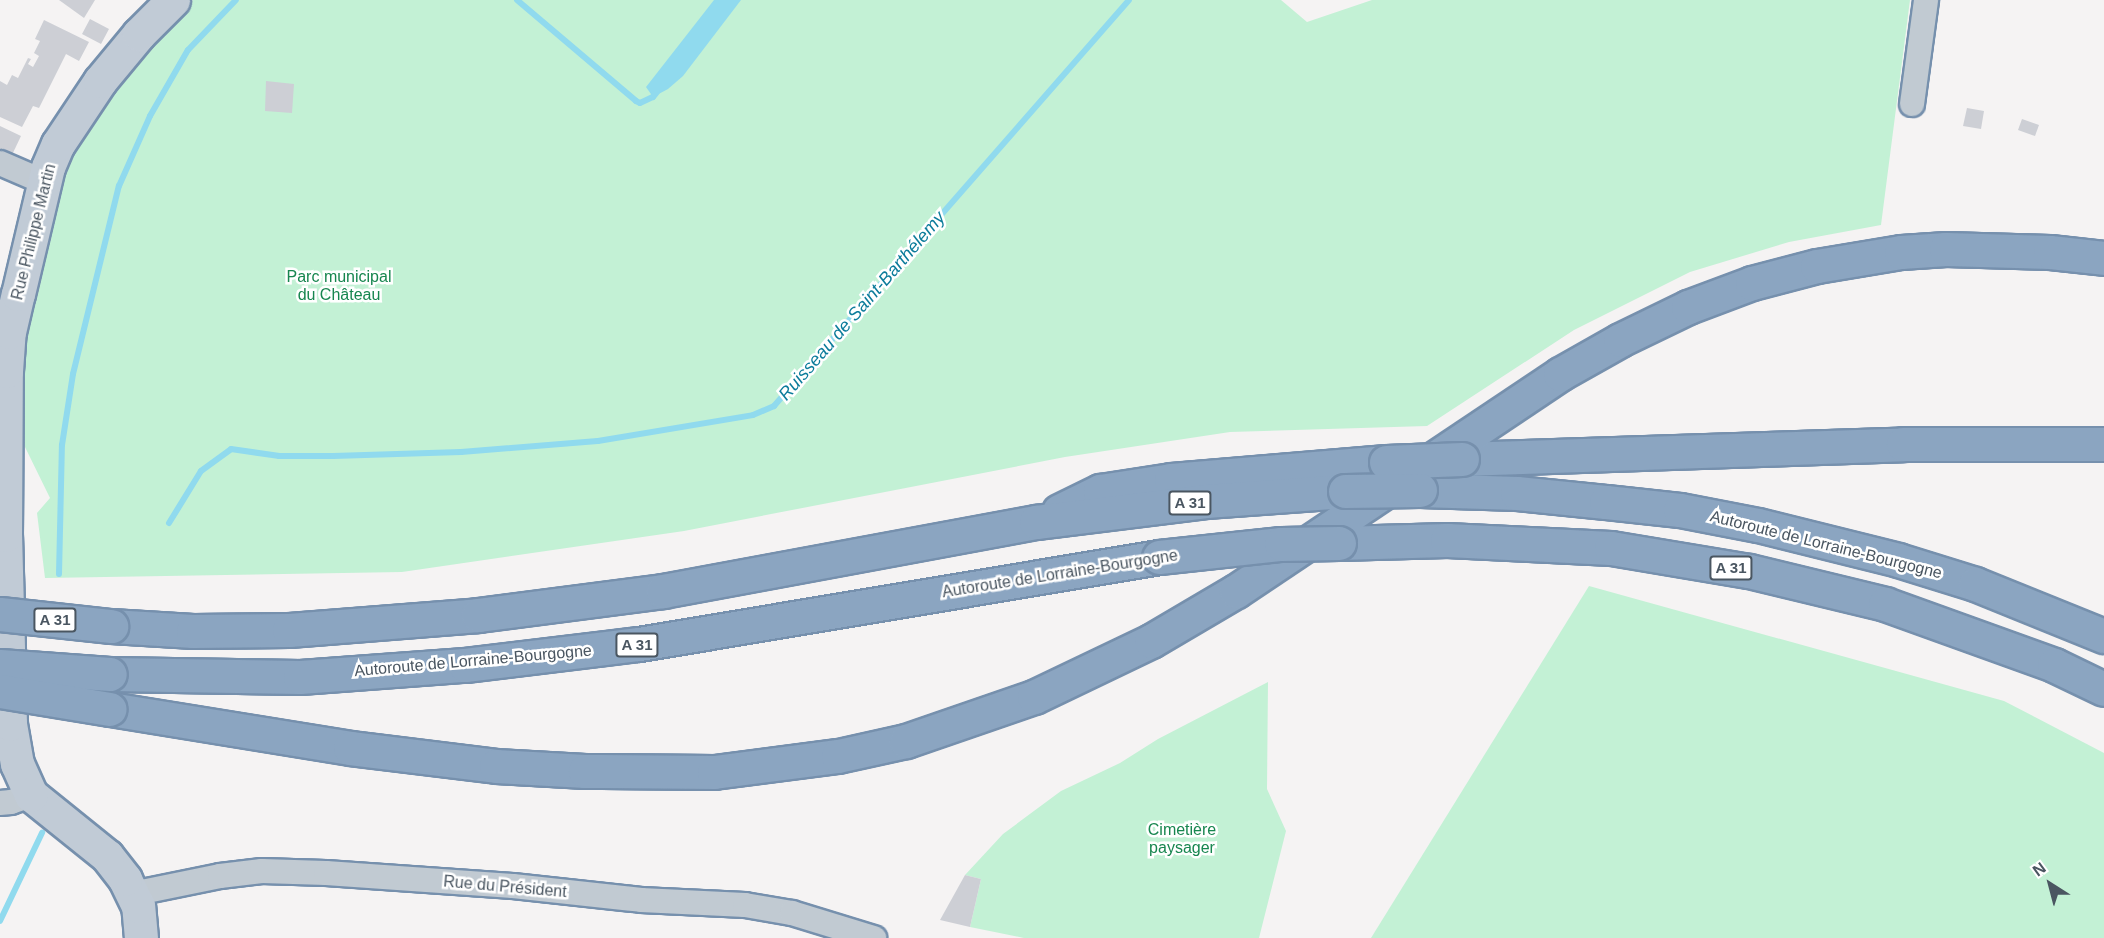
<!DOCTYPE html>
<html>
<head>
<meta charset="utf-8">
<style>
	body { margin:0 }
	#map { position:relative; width:2104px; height:938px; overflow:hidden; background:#f5f3f3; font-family:Helvetica,sans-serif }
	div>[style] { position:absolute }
	.green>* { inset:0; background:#c3f1d5 }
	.water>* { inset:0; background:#90daee }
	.stream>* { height:6px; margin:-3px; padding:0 3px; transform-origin:3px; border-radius:3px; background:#90daee }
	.building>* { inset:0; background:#cdcfd5 }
	.roads { filter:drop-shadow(2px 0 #7690ad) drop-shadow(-2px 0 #7690ad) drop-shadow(0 2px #7690ad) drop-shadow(0 -2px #7690ad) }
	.street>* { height:24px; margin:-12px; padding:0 12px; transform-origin:12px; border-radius:12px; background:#c1cad2 }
	.secondary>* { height:33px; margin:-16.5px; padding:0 16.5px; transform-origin:16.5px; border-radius:16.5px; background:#c1cbd6 }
	.highway>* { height:33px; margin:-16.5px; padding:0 16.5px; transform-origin:16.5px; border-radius:16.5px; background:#8ba5c1 }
	.bridges { filter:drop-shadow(2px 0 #7690ad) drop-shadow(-2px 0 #7690ad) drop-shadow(0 2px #7690ad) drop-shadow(0 -2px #7690ad) }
	.highway-bridge>* { height:33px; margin:-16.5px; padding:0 16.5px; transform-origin:16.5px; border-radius:16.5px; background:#8ba5c1 }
	span { translate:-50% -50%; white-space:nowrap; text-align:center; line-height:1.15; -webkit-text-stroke:5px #fff; paint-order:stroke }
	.shield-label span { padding:2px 4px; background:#fff; border:2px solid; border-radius:4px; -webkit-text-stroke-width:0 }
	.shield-label { font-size:15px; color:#4a5661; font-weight:700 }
	.street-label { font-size:16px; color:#4a5661 }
	.park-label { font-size:16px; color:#17864f }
	.water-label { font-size:18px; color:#0c7c9b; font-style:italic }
	.north { position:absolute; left:2020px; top:854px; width:60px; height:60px; -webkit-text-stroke:4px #fff; paint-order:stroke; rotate:324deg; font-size:16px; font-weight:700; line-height:24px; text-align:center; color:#4a5661 }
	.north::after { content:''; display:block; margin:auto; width:21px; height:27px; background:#4a5661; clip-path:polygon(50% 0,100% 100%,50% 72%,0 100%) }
</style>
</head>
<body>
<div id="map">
	<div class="green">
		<i style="clip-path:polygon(193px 0,1281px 0,1307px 22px,1372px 0,1910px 0,1881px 225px,1789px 242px,1690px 272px,1574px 330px,1427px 426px,1230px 432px,1065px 457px,684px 531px,402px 572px,45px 578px,37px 513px,50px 498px,24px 445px,23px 339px,66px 156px,146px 44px)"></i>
		<i style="clip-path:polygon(1589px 586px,2004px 701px,2104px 753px,2104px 938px,1371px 938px)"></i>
		<i style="clip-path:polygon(1268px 682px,1267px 789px,1286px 831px,1259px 938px,1024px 938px,970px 927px,981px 879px,965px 875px,1003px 834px,1061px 791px,1120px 763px,1158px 739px)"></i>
	</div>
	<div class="water">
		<i style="clip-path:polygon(714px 0,741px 0,683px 76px,668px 89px,653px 97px,646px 87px)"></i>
	</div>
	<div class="stream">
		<i style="left:517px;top:0;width:156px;rotate:40.3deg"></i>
		<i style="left:636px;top:101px;width:4px;rotate:27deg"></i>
		<i style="left:640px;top:103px;width:14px;rotate:-25deg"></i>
		<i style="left:653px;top:97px;width:6px;rotate:-51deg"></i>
		<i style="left:169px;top:523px;width:61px;rotate:-58.4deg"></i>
		<i style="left:201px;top:471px;width:37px;rotate:-36deg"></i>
		<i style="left:231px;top:449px;width:49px;rotate:8.3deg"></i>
		<i style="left:279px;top:456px;width:54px"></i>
		<i style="left:333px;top:456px;width:128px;rotate:-1.8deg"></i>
		<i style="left:461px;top:452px;width:137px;rotate:-4.6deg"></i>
		<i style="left:598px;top:441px;width:157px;rotate:-9.5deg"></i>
		<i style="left:753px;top:415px;width:23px;rotate:-23deg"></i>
		<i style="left:774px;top:406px;width:539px;rotate:-48.83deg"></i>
		<i style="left:59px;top:574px;width:129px;rotate:-88.7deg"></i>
		<i style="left:62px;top:445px;width:72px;rotate:-81.2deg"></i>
		<i style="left:73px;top:374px;width:194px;rotate:-76.3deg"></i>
		<i style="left:119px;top:186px;width:77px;rotate:-66.1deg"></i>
		<i style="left:150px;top:116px;width:76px;rotate:-60.1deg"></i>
		<i style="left:188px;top:50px;width:69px;rotate:-46.2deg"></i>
		<i style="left:0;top:921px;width:98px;rotate:-64.5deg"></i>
	</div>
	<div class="building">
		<i style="clip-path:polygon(59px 0,95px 0,84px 18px)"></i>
		<i style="clip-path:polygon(90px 19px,109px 29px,101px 44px,82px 34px)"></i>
		<i style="clip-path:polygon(44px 20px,89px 42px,79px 61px,66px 54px,39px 108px,33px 106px,22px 127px,0 117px,0 81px,7px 85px,12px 75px,18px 78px,28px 58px,31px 59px,28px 64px,33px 67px,39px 56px,34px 53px,40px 41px,35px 39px)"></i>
		<i style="clip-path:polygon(266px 81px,294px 84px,292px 113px,265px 111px)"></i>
		<i style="clip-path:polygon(1967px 108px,1984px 111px,1981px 129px,1963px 126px)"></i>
		<i style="clip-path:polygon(2022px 119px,2039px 125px,2035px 136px,2018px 130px)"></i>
		<i style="clip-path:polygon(0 126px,21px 136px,11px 157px,0 153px)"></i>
		<i style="clip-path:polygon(965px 875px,981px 879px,970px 927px,940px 920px)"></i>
	</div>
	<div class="roads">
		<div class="street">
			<i style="left:1912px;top:104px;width:105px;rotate:-82.3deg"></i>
			<i style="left:0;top:163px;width:48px;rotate:23.4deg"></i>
			<i style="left:0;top:803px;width:11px;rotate:-5deg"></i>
			<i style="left:11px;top:802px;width:21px;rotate:-19deg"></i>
			<i style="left:132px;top:894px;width:90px;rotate:-11.6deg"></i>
			<i style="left:220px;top:876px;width:42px;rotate:-6.8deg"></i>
			<i style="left:262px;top:871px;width:64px;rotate:1.8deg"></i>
			<i style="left:326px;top:873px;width:187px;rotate:4deg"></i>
			<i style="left:513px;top:886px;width:129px;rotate:6.2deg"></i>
			<i style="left:641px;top:900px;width:104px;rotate:2.8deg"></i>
			<i style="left:745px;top:905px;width:48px;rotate:9.7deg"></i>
			<i style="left:792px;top:913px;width:86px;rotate:17deg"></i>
		</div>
		<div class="secondary">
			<i style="left:141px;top:938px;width:32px;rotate:-95deg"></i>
			<i style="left:138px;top:906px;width:30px;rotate:-116deg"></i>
			<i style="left:125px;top:879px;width:29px;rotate:-128deg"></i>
			<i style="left:107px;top:856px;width:97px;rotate:-141.2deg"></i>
			<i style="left:31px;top:795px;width:34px;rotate:-114deg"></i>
			<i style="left:17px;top:764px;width:41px;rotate:-99.9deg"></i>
			<i style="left:10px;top:724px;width:189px;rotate:-91.5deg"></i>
			<i style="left:5px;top:535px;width:164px;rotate:-89.7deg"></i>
			<i style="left:6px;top:371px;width:39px;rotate:-86deg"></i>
			<i style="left:9px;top:332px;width:39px;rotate:-77deg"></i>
			<i style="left:18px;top:294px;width:130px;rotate:-76.7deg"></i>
			<i style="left:48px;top:167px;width:25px;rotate:-67deg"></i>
			<i style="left:58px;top:144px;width:76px;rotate:-56.3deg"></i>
			<i style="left:100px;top:81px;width:61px;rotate:-50.3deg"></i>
			<i style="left:139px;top:34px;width:48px;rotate:-45deg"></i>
		</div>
		<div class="highway">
			<i style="left:1462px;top:459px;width:441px;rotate:-1.9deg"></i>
			<i style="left:1903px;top:444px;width:201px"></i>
			<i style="left:1420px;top:490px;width:97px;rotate:1.8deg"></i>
			<i style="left:1517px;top:493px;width:89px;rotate:5.8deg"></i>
			<i style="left:1606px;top:502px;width:74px;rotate:6.2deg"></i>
			<i style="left:1680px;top:510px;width:79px;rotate:10.9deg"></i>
			<i style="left:1758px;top:525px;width:144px;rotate:14deg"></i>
			<i style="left:1898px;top:560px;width:81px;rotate:17.3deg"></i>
			<i style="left:1975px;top:584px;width:139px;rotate:22deg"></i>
			<i style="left:1059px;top:511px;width:46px;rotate:-26deg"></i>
			<i style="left:1100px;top:491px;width:72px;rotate:-8.8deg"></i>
			<i style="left:1171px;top:480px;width:216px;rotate:-4.8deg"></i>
			<i style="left:1339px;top:543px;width:108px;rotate:-1.6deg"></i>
			<i style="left:1447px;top:540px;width:164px;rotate:2.8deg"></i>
			<i style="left:1611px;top:548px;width:140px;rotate:9.5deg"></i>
			<i style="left:1749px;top:571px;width:140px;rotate:13.6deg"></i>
			<i style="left:1885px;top:604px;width:180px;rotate:19.8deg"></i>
			<i style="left:2054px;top:665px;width:55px;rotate:25.6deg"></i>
			<i style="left:111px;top:626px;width:82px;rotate:3.5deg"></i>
			<i style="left:193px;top:631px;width:96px;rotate:-0.6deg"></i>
			<i style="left:289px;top:630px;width:190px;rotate:-4.5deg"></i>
			<i style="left:478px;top:615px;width:187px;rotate:-7.4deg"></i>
			<i style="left:663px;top:591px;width:379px;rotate:-10.5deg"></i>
			<i style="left:1036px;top:522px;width:171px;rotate:-7deg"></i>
			<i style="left:1206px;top:501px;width:139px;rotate:-4.1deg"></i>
			<i style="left:110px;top:674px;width:190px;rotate:0.9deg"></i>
			<i style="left:300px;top:677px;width:165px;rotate:-4.2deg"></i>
			<i style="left:465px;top:665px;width:175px;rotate:-6.9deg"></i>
			<i style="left:639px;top:644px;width:527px;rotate:-9.5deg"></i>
			<i style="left:110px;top:709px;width:243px;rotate:9.2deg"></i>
			<i style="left:350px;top:748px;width:147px;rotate:7deg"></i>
			<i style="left:496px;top:766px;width:89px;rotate:3.2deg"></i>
			<i style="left:585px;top:771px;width:129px;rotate:0.4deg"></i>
			<i style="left:714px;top:772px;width:125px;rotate:-7.4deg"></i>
			<i style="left:838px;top:756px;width:70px;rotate:-12.4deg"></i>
			<i style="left:906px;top:741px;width:135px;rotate:-19deg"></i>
			<i style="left:1034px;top:697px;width:130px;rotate:-25.6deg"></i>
			<i style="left:1151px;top:641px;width:99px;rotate:-30.5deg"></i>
			<i style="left:1236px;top:591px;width:390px;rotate:-33.8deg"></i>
			<i style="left:1560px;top:374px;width:69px;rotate:-29.5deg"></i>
			<i style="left:1620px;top:340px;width:76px;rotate:-25.9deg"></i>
			<i style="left:1688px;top:307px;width:68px;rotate:-20.6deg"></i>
			<i style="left:1752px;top:283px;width:67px;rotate:-14.7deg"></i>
			<i style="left:1817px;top:266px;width:85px;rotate:-9.5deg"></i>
			<i style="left:1901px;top:252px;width:45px;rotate:-3.8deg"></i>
			<i style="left:1946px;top:249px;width:104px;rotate:1.7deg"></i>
			<i style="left:2050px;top:252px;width:54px;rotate:6.3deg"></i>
		</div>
	</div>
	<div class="bridges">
		<div class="highway-bridge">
			<i style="left:1386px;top:462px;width:76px;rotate:-2.3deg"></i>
			<i style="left:1345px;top:491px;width:75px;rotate:-0.8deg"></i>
			<i style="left:1159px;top:557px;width:123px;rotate:-6.1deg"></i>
			<i style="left:1281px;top:544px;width:58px;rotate:-1deg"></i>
			<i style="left:0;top:614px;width:112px;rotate:6.2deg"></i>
			<i style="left:0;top:666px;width:110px;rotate:4.2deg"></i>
			<i style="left:0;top:691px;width:111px;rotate:9.3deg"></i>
		</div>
	</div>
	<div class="shield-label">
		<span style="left:1190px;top:503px">A 31</span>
		<span style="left:1731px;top:568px">A 31</span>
		<span style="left:55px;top:620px">A 31</span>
		<span style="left:637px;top:645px">A 31</span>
	</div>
	<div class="street-label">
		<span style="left:34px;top:232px;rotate:-76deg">Rue Philippe Martin</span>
		<span style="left:1826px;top:545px;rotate:14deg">Autoroute de Lorraine-Bourgogne</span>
		<span style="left:1060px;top:574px;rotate:-9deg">Autoroute de Lorraine-Bourgogne</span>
		<span style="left:473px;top:661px;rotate:-5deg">Autoroute de Lorraine-Bourgogne</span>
		<span style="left:505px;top:887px;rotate:5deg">Rue du Président</span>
	</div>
	<div class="park-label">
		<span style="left:339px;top:286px">Parc municipal<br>du Château</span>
		<span style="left:1182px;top:839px">Cimetière<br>paysager</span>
	</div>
	<div class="water-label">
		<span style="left:862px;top:306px;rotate:-49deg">Ruisseau de Saint-Barthélemy</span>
	</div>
	<div class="north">N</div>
</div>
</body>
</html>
